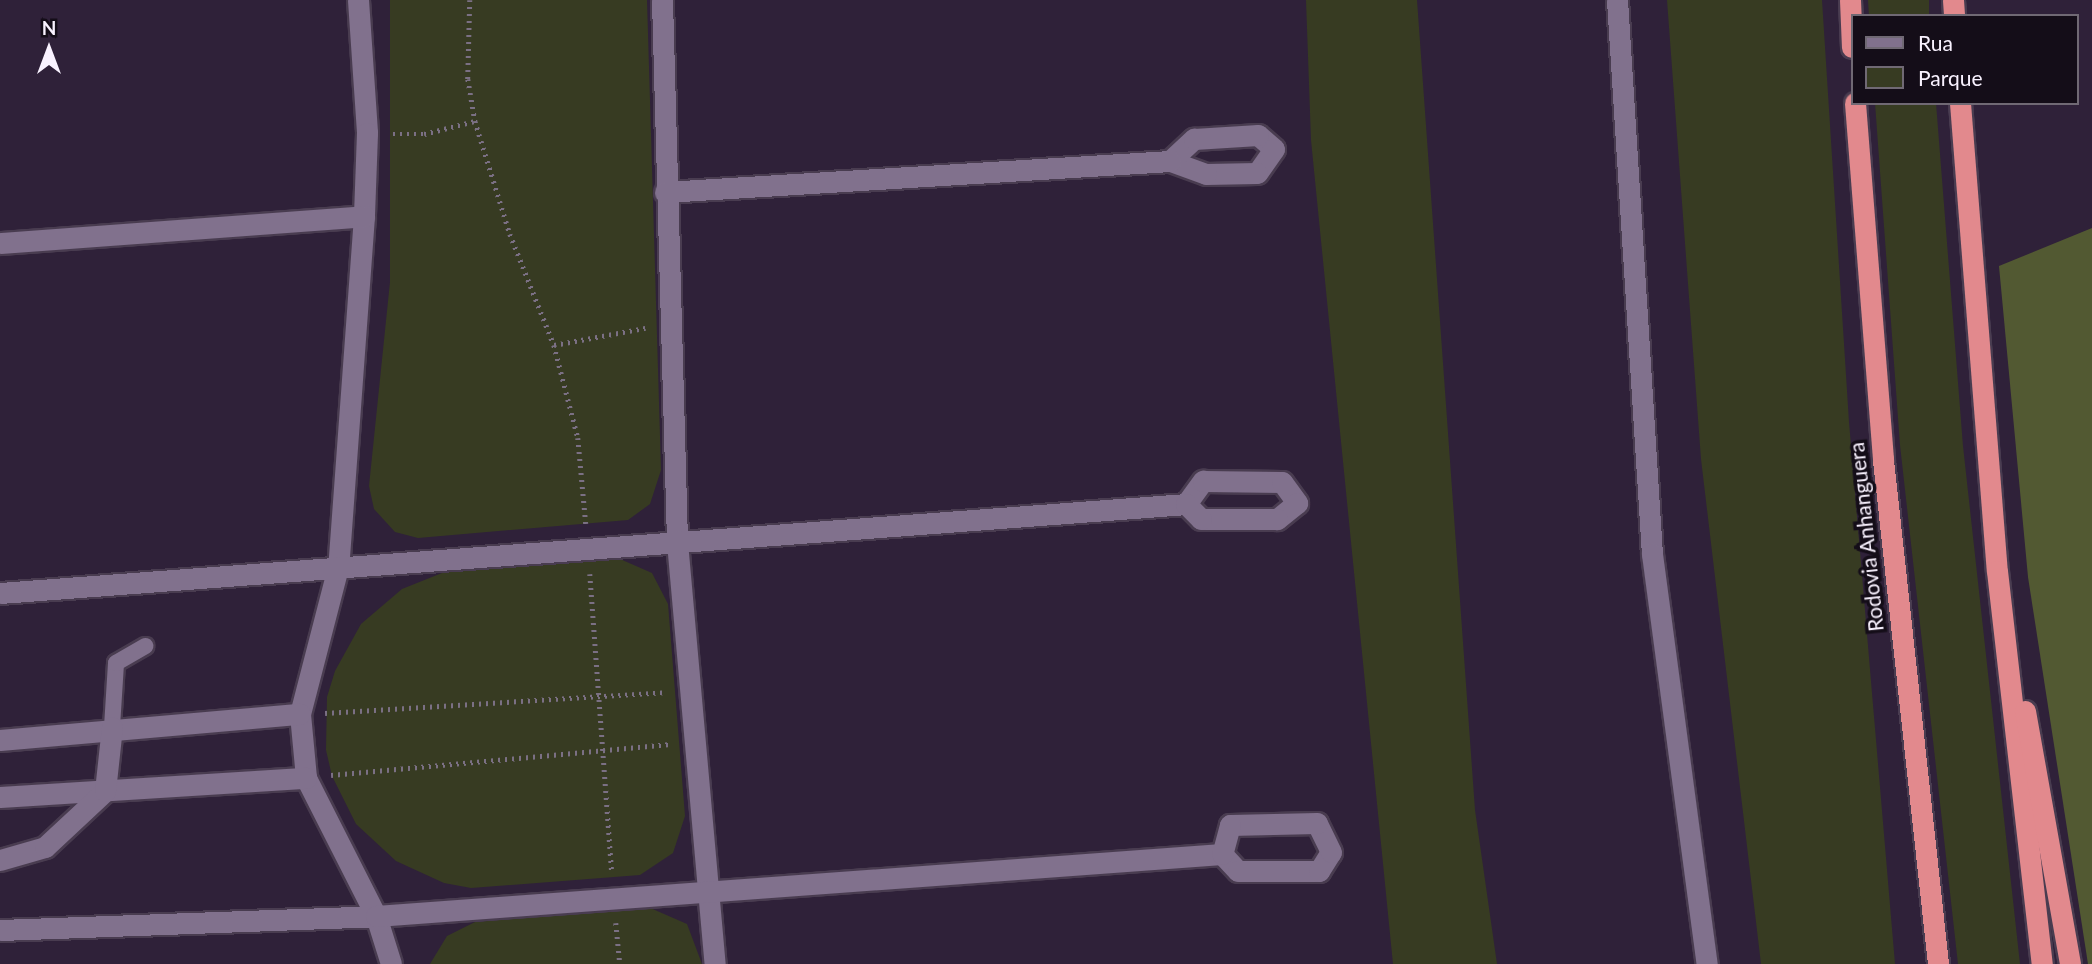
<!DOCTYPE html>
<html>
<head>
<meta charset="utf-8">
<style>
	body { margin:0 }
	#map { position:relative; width:2092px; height:964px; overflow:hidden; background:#2f2139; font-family:Lato,sans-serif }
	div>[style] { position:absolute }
	.green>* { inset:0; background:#373b22 }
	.forest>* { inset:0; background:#525932 }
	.path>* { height:4.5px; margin-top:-2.25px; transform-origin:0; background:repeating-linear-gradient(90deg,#7b7084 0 2px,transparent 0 7px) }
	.roads { filter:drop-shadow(2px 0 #493c50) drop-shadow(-2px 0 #493c50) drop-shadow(0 2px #493c50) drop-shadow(0 -2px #493c50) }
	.lane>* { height:16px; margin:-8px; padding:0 8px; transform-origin:8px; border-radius:8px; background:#81718d }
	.street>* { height:21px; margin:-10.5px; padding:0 10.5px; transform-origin:10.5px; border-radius:10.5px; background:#81718d }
	.highway>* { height:21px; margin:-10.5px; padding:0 10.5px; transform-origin:10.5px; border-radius:10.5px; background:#e2898d }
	span { translate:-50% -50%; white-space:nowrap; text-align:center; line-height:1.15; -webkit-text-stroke:7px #140d18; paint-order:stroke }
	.street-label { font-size:21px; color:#f9f2ff }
	.legend { position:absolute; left:1851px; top:14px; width:228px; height:91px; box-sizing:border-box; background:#140d18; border:2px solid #706974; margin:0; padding:9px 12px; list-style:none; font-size:21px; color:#f9f2ff }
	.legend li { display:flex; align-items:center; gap:14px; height:35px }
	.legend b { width:35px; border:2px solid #706974 }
	.north { position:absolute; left:14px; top:14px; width:70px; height:70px; -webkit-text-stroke:5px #140d18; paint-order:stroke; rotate:0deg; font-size:19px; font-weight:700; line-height:28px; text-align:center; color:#f9f2ff }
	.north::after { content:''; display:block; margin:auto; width:24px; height:32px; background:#f9f2ff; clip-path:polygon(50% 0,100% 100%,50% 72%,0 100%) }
</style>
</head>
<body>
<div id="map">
	<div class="green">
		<i style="clip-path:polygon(390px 0,647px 0,661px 470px,650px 504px,628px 520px,418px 538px,395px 532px,374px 509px,369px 486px,390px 282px)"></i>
		<i style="clip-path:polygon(1306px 0,1417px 0,1475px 810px,1497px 964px,1393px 964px,1311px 140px)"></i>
		<i style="clip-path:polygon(1667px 0,1822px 0,1849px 422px,1895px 964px,1761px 964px,1701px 459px)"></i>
		<i style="clip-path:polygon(1868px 0,1929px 0,1929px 16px,1869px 16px)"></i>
		<i style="clip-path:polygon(1875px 103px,1936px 103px,1963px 446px,2020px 964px,1958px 964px,1900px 445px)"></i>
		<i style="clip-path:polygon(620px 559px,652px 573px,668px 604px,685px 816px,673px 853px,640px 875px,471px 888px,444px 883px,396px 861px,356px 824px,332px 776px,326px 750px,327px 697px,335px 671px,361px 624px,402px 589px,452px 569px)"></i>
		<i style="clip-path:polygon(648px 907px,687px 924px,702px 964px,430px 964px,447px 936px,475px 922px)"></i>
	</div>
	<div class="forest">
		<i style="clip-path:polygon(2092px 228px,2092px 964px,2088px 964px,2028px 577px,1999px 266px)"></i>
	</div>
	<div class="path">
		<i style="left:470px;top:0;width:79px;rotate:91.5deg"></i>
		<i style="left:468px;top:79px;width:43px;rotate:80.5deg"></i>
		<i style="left:475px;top:121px;width:118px;rotate:72.8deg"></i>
		<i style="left:510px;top:234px;width:119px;rotate:68.4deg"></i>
		<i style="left:554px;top:345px;width:96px;rotate:75.5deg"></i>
		<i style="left:578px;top:438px;width:86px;rotate:84.7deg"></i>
		<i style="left:393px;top:134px;width:31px"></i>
		<i style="left:424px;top:134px;width:53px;rotate:-14.3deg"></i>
		<i style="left:554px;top:345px;width:93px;rotate:-10.6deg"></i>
		<i style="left:590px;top:574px;width:300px;rotate:85.8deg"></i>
		<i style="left:325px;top:713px;width:342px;rotate:-3.5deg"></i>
		<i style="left:331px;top:775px;width:341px;rotate:-5.2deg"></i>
		<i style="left:616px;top:923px;width:41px;rotate:84.4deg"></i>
	</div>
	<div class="roads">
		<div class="lane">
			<i style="left:112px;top:727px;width:64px;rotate:-86.4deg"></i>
			<i style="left:116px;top:663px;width:34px;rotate:-30deg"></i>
		</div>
		<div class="street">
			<i style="left:358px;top:0;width:133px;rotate:86.1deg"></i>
			<i style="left:367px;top:133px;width:83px;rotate:92.1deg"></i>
			<i style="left:364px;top:216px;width:352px;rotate:94.2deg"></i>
			<i style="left:338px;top:567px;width:152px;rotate:104.5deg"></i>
			<i style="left:300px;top:714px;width:64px;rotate:84.6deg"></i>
			<i style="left:306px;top:778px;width:155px;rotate:63.1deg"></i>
			<i style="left:376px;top:916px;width:50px;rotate:72.6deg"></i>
			<i style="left:662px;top:0;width:542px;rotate:88.41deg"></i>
			<i style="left:677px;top:542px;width:424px;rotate:84.9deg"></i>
			<i style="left:1617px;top:0;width:555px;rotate:86.39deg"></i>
			<i style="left:1652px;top:554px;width:414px;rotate:82.4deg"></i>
			<i style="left:1258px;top:135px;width:21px;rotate:41deg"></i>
			<i style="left:1274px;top:149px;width:29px;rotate:125deg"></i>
			<i style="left:1257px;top:173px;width:51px;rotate:178.9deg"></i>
			<i style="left:1206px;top:174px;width:38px;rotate:-160deg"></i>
			<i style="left:1170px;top:161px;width:33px;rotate:-43deg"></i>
			<i style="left:1194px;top:139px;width:64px;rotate:-3.6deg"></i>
			<i style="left:665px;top:192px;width:506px;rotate:-3.51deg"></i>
			<i style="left:0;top:243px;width:365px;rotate:-4.2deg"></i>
			<i style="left:0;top:593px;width:1189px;rotate:-4.29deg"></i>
			<i style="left:1186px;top:504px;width:29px;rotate:-54deg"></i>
			<i style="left:1203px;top:481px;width:79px;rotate:0.7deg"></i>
			<i style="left:1282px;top:482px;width:26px;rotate:54deg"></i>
			<i style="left:1297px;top:503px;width:26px;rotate:141deg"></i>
			<i style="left:1277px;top:519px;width:76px;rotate:180deg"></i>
			<i style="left:1201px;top:519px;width:21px;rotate:-135deg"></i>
			<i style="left:0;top:740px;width:301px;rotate:-5deg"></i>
			<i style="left:0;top:797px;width:307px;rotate:-3.6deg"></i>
			<i style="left:0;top:860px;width:47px;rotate:-16.1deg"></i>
			<i style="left:45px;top:847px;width:82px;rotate:-43deg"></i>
			<i style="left:105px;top:791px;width:64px;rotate:-83.8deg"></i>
			<i style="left:0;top:930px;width:376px;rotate:-2.1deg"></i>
			<i style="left:376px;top:916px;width:848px;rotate:-4.19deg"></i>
			<i style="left:1222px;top:854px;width:23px;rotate:47deg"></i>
			<i style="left:1238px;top:871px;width:81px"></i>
			<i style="left:1319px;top:871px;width:22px;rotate:-58deg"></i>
			<i style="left:1331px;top:852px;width:32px;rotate:-116deg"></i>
			<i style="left:1317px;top:823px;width:87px;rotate:178.7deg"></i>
			<i style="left:1230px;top:825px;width:30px;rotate:105deg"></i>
		</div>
		<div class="highway">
			<i style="left:1850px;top:0;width:47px;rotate:87.6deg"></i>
			<i style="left:1953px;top:0;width:16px;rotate:86deg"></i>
			<i style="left:1855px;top:103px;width:358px;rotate:85.5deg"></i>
			<i style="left:1883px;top:460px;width:507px;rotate:83.77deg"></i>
			<i style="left:1960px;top:103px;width:469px;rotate:85.5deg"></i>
			<i style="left:1997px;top:571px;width:396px;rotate:83.5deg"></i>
			<i style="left:2025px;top:711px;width:257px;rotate:79.9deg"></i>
		</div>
	</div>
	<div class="street-label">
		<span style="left:1866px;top:537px;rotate:-96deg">Rodovia Anhanguera</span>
	</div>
	<ul class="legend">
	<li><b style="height:9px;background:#81718d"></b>Rua</li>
	<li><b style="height:19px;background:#373b22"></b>Parque</li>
	</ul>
	<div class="north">N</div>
</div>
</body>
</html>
